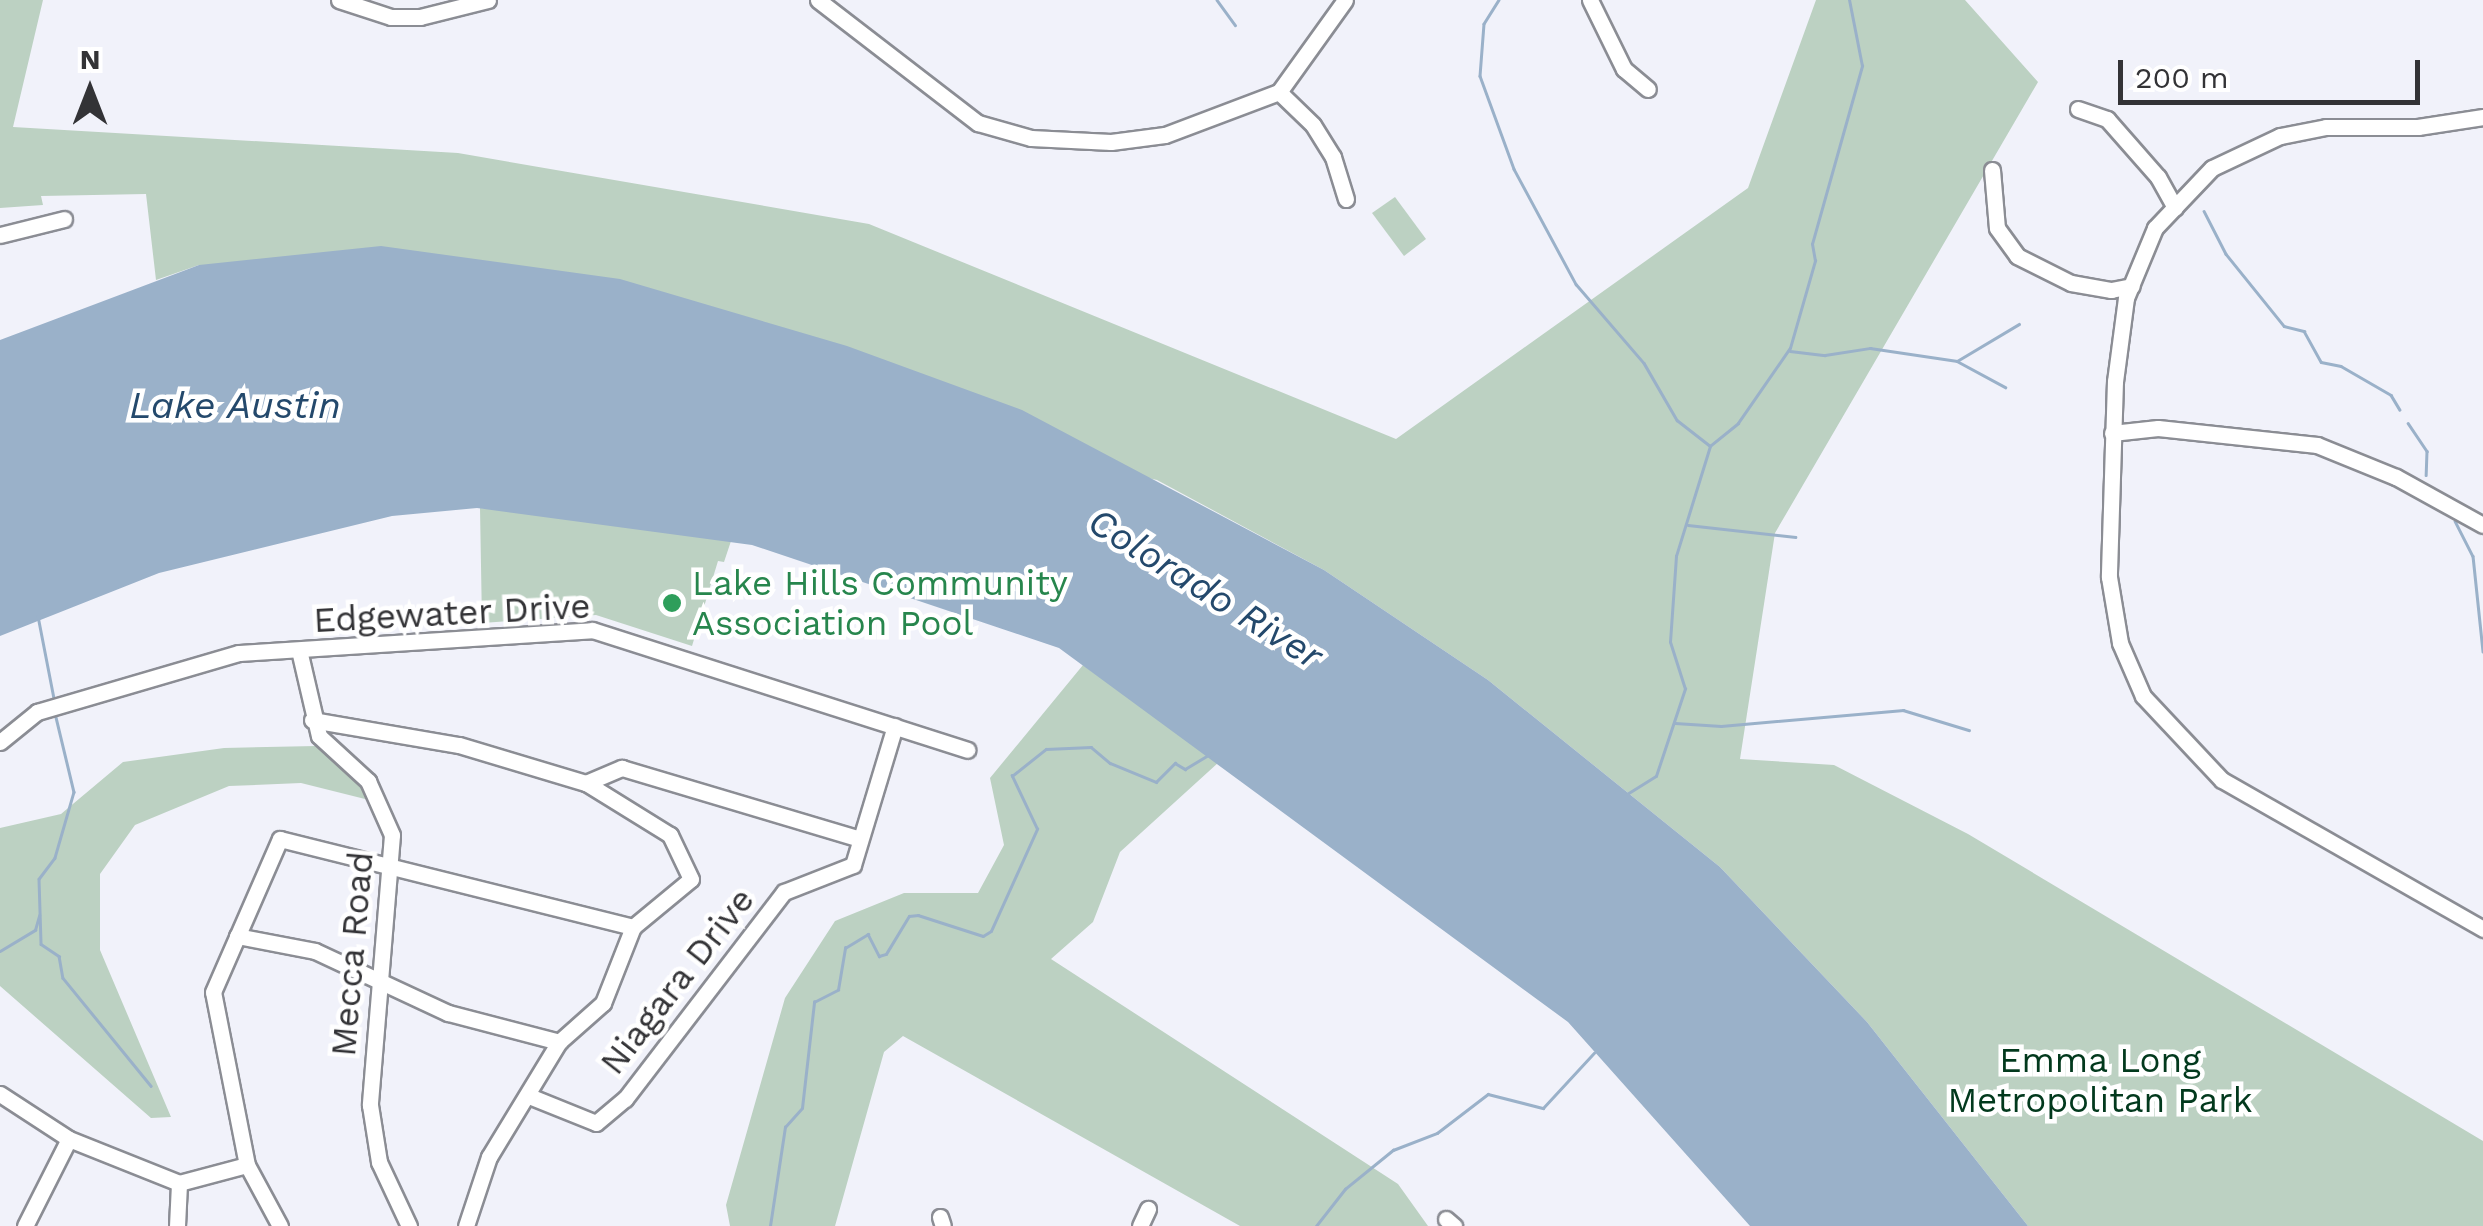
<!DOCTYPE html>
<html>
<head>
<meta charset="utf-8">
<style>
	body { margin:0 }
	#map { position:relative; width:2483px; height:1226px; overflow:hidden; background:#f1f2fa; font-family:"Work Sans",sans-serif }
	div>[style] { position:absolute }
	.green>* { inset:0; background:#bcd1c2 }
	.water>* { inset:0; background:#9ab1c9 }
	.stream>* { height:2.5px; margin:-1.25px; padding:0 1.25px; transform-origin:1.25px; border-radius:1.25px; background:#9ab1c9 }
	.roads { filter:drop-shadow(2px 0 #8b8d94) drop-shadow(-2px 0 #8b8d94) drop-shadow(0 2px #8b8d94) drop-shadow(0 -2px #8b8d94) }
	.minor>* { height:15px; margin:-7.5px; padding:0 7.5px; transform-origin:7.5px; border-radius:7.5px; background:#fff }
	.dots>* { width:28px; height:28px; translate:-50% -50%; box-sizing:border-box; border:5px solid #fff; border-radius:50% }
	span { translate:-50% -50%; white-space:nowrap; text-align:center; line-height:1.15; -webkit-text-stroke:9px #fff; paint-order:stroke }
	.leisure-label { font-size:35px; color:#27864d }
	.left { translate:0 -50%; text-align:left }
	.street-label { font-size:35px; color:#333336 }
	.park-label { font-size:35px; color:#02391d }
	.water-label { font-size:38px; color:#24496c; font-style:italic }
	.north { position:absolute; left:40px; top:40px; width:100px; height:100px; -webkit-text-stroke:8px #fff; paint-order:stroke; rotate:0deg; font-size:28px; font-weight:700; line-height:40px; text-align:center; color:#333336 }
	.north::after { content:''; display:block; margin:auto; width:35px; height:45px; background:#333336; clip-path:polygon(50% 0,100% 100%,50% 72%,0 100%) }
	.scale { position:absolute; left:2118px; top:60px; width:302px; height:45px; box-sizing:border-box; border:5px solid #333336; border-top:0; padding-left:12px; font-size:30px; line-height:35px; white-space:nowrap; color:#333336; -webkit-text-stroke:8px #fff; paint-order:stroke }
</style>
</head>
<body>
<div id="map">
	<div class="green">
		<i style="clip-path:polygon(0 0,43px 0,13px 127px,458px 153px,869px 224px,1396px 439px,1748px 188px,1816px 0,1965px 0,2038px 82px,1775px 533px,1740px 759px,1834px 765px,1968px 834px,2483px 1141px,2483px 1226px,2028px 1226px,1867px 1022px,1720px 867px,1488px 680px,1324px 570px,1157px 480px,199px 265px,156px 280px,146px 194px,41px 196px,43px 205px,0 208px)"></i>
		<i style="clip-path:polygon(1395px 197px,1426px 239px,1404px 256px,1372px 213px)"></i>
		<i style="clip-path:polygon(480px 508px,594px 519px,731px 541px,724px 562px,718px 561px,692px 646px,596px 615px,482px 623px)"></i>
		<i style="clip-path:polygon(1083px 665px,1219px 762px,1120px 852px,1093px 922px,1051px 959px,1398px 1184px,1428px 1226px,1240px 1226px,903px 1036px,884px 1052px,835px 1226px,730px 1226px,726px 1205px,785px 998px,835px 921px,904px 893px,978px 893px,1004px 845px,990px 778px)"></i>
		<i style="clip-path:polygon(316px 746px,354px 774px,373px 801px,301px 783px,229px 786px,135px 825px,100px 874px,100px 950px,171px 1117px,151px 1118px,0 986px,0 828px,61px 814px,123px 762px,224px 748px)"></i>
	</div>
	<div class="water">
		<i style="clip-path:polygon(381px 246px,620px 279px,847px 346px,1022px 410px,1324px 570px,1488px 680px,1720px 867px,1867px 1022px,2028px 1226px,1750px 1226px,1568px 1022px,1059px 648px,752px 545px,477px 508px,392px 516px,159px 573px,0 636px,0 340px,199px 265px)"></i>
	</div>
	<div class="stream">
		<i style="left:1217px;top:0;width:31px;rotate:54deg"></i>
		<i style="left:1499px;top:0;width:28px;rotate:122deg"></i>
		<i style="left:1484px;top:24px;width:52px;rotate:94.4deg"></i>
		<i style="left:1480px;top:76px;width:99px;rotate:69.9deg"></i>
		<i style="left:1514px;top:169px;width:131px;rotate:61.7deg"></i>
		<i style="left:1576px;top:284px;width:104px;rotate:49.3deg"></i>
		<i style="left:1644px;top:363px;width:66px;rotate:59.9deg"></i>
		<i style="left:1677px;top:420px;width:41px;rotate:38deg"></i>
		<i style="left:2204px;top:211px;width:48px;rotate:62.9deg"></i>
		<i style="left:2226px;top:254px;width:92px;rotate:51.1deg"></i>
		<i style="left:2284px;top:326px;width:21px;rotate:14deg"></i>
		<i style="left:2304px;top:331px;width:35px;rotate:61deg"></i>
		<i style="left:2321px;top:362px;width:20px;rotate:11deg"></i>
		<i style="left:2341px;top:366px;width:58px;rotate:30.1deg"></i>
		<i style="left:2391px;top:395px;width:17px;rotate:59deg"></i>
		<i style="left:1790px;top:351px;width:35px;rotate:7deg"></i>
		<i style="left:1825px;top:355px;width:46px;rotate:-8.8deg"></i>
		<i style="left:1870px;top:348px;width:88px;rotate:8.5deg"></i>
		<i style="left:1957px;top:361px;width:55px;rotate:28.4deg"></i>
		<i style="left:1957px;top:361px;width:72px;rotate:-30.8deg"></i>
		<i style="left:2408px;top:423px;width:34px;rotate:56deg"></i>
		<i style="left:2427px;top:451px;width:24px;rotate:92deg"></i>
		<i style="left:2455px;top:521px;width:39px;rotate:63deg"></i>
		<i style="left:2473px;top:556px;width:96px;rotate:84deg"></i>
		<i style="left:1688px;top:525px;width:108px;rotate:6.4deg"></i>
		<i style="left:38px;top:616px;width:84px;rotate:79deg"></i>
		<i style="left:55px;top:713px;width:81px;rotate:76.5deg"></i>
		<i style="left:74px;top:792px;width:69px;rotate:106.1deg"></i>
		<i style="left:55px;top:858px;width:26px;rotate:127deg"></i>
		<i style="left:39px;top:879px;width:65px;rotate:88.2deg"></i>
		<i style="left:41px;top:944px;width:22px;rotate:34deg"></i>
		<i style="left:59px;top:956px;width:22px;rotate:80deg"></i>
		<i style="left:63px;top:978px;width:139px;rotate:50.8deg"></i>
		<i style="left:1675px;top:723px;width:46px;rotate:3.7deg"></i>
		<i style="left:1721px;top:726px;width:183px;rotate:-5deg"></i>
		<i style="left:1903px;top:710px;width:69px;rotate:16.9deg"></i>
		<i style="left:1627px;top:794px;width:34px;rotate:-32deg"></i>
		<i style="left:1656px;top:776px;width:92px;rotate:-71.6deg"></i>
		<i style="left:1685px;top:689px;width:49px;rotate:-107.7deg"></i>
		<i style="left:1670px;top:642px;width:86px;rotate:-86deg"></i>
		<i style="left:1676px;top:556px;width:115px;rotate:-72.8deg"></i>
		<i style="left:1710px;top:446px;width:36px;rotate:-39deg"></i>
		<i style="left:1738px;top:423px;width:91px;rotate:-55.3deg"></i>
		<i style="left:1790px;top:348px;width:91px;rotate:-74deg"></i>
		<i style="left:1815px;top:261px;width:17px;rotate:-100deg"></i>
		<i style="left:1812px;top:244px;width:185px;rotate:-74.3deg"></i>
		<i style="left:1862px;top:66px;width:67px;rotate:-101.1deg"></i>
		<i style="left:0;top:951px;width:41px;rotate:-31deg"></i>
		<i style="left:35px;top:930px;width:15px;rotate:-74deg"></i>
		<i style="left:770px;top:1226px;width:100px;rotate:-81.4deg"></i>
		<i style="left:785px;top:1127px;width:25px;rotate:-48deg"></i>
		<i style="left:802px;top:1108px;width:107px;rotate:-83.5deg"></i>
		<i style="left:814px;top:1002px;width:27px;rotate:-27deg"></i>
		<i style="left:838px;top:990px;width:43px;rotate:-80.5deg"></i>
		<i style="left:845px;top:948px;width:27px;rotate:-31deg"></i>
		<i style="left:868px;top:934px;width:25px;rotate:63deg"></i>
		<i style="left:879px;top:956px;width:7px;rotate:-16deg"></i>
		<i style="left:886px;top:954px;width:44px;rotate:-58.8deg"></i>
		<i style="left:909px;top:916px;width:9px;rotate:-6deg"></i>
		<i style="left:918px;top:915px;width:68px;rotate:17.9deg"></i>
		<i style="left:983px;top:936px;width:9px;rotate:-32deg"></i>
		<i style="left:991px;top:931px;width:112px;rotate:-65.7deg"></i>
		<i style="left:1037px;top:829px;width:59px;rotate:-115.3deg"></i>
		<i style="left:1012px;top:776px;width:43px;rotate:-38.5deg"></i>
		<i style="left:1046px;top:749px;width:45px;rotate:-2.5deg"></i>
		<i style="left:1091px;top:747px;width:25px;rotate:40deg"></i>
		<i style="left:1110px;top:763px;width:50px;rotate:22.4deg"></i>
		<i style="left:1156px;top:782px;width:27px;rotate:-45deg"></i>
		<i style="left:1175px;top:763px;width:12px;rotate:31deg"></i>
		<i style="left:1185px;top:769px;width:31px;rotate:-31deg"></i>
		<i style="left:1316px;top:1226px;width:47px;rotate:-51.9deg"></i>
		<i style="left:1345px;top:1189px;width:62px;rotate:-39.1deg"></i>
		<i style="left:1393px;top:1150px;width:47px;rotate:-21.1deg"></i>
		<i style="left:1437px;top:1133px;width:64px;rotate:-37.4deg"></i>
		<i style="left:1488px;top:1094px;width:57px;rotate:14.3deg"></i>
		<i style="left:1543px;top:1108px;width:75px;rotate:-47.2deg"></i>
	</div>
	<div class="roads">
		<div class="minor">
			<i style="left:339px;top:0;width:55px;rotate:18.1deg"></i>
			<i style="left:391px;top:17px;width:29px"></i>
			<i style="left:420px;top:17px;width:70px;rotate:-14deg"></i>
			<i style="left:818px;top:0;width:202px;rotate:37.6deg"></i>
			<i style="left:978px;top:123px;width:55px;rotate:15.8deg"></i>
			<i style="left:1031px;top:138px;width:80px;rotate:2.9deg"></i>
			<i style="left:1111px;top:142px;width:54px;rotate:-7.4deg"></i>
			<i style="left:1165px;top:135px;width:122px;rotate:-20.7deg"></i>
			<i style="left:1279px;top:92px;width:113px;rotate:-54.3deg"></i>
			<i style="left:1590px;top:0;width:77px;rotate:63.8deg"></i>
			<i style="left:1624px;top:69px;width:31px;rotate:40deg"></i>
			<i style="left:1279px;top:92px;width:47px;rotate:44.1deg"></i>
			<i style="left:1313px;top:125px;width:38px;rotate:58deg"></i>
			<i style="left:1333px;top:157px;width:44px;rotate:72.8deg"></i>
			<i style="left:2078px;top:109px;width:31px;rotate:19deg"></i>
			<i style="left:2107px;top:119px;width:77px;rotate:48.7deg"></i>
			<i style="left:2158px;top:177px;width:35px;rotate:61deg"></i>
			<i style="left:2483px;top:117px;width:66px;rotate:171.3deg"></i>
			<i style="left:2418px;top:127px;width:92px;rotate:180deg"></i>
			<i style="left:2326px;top:127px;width:47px;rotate:168.9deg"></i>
			<i style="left:2280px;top:136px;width:75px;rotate:154.8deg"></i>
			<i style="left:2212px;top:168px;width:83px;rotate:133.5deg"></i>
			<i style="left:2155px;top:228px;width:76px;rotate:112.5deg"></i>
			<i style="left:2126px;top:298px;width:84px;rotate:97.5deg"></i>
			<i style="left:2115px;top:381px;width:196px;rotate:91.8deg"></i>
			<i style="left:2109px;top:577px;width:67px;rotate:80.5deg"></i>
			<i style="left:2120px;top:643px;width:58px;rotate:66.5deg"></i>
			<i style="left:2143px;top:696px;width:115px;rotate:46.8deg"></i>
			<i style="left:2222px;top:780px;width:301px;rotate:29.7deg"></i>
			<i style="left:1992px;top:170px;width:58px;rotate:85.1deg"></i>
			<i style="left:1997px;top:228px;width:34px;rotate:54deg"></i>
			<i style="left:2017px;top:256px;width:60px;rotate:26.6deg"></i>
			<i style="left:2071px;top:283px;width:41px;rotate:9.9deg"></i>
			<i style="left:2111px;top:290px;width:21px;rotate:-11deg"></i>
			<i style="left:0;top:235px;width:66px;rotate:-14deg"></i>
			<i style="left:2112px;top:433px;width:46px;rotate:-6.2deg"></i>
			<i style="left:2158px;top:428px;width:160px;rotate:6.1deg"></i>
			<i style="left:2317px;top:445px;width:85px;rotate:22.1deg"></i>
			<i style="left:2396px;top:477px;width:99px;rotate:28.9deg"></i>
			<i style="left:299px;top:650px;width:88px;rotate:76.9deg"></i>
			<i style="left:319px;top:736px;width:67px;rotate:42.6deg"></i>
			<i style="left:368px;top:781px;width:59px;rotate:66deg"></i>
			<i style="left:392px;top:835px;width:271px;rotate:94.7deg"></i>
			<i style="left:370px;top:1105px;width:58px;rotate:81deg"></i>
			<i style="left:379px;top:1162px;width:71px;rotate:64.9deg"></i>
			<i style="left:312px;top:720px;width:149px;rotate:9.7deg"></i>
			<i style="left:459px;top:745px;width:133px;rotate:16.7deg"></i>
			<i style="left:586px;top:783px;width:39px;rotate:-23deg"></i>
			<i style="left:622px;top:768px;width:248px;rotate:16.6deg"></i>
			<i style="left:0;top:742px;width:48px;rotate:-39deg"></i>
			<i style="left:37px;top:712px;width:210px;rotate:-16.3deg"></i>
			<i style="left:239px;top:653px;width:354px;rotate:-3.7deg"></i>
			<i style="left:592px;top:630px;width:394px;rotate:17.7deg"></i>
			<i style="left:237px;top:936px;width:79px;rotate:10.9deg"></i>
			<i style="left:315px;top:951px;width:147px;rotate:25deg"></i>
			<i style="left:448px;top:1013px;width:115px;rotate:14.6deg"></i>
			<i style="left:0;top:1094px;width:82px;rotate:33.1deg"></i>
			<i style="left:69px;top:1139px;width:118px;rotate:21.8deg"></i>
			<i style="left:179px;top:1183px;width:70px;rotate:-14.8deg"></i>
			<i style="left:529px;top:1096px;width:72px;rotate:21.9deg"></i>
			<i style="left:596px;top:1123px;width:38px;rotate:-40deg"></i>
			<i style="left:625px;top:1099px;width:261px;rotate:-52.5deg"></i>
			<i style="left:784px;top:892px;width:74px;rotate:-21.4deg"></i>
			<i style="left:853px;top:865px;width:145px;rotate:-73.2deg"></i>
			<i style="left:940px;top:1217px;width:9px;rotate:72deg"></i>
			<i style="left:1446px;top:1219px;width:11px;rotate:41deg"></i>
			<i style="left:25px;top:1226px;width:97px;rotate:-63.2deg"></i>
			<i style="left:177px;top:1226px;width:43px;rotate:-87.3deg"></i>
			<i style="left:280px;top:1226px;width:69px;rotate:-118.4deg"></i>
			<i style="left:247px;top:1165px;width:176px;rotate:-101.1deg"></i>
			<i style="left:213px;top:992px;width:167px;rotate:-66.4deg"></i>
			<i style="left:280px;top:839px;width:364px;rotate:14deg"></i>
			<i style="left:466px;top:1226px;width:73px;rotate:-71.6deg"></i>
			<i style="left:489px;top:1157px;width:135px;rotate:-58.7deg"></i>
			<i style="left:559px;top:1042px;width:59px;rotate:-41.6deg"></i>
			<i style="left:603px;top:1003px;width:82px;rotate:-68.5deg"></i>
			<i style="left:633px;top:927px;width:75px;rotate:-39.6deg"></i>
			<i style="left:691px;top:879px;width:49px;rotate:-115.5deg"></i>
			<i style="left:670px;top:835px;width:99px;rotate:-148.2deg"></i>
			<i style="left:1140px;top:1226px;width:19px;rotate:-65deg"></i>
		</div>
	</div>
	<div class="dots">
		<i style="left:672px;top:603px;background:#2e9e5b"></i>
	</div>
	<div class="leisure-label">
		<span class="left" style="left:692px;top:603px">Lake Hills Community<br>Association Pool</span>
	</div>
	<div class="street-label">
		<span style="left:452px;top:613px;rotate:-3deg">Edgewater Drive</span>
		<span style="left:352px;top:954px;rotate:-85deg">Mecca Road</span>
		<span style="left:677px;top:981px;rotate:-52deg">Niagara Drive</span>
	</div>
	<div class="park-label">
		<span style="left:2100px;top:1080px">Emma Long<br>Metropolitan Park</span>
	</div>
	<div class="water-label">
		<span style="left:235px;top:406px">Lake Austin</span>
		<span style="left:1205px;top:589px;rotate:32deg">Colorado River</span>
	</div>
	<div class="north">N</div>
	<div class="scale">200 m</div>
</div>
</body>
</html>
